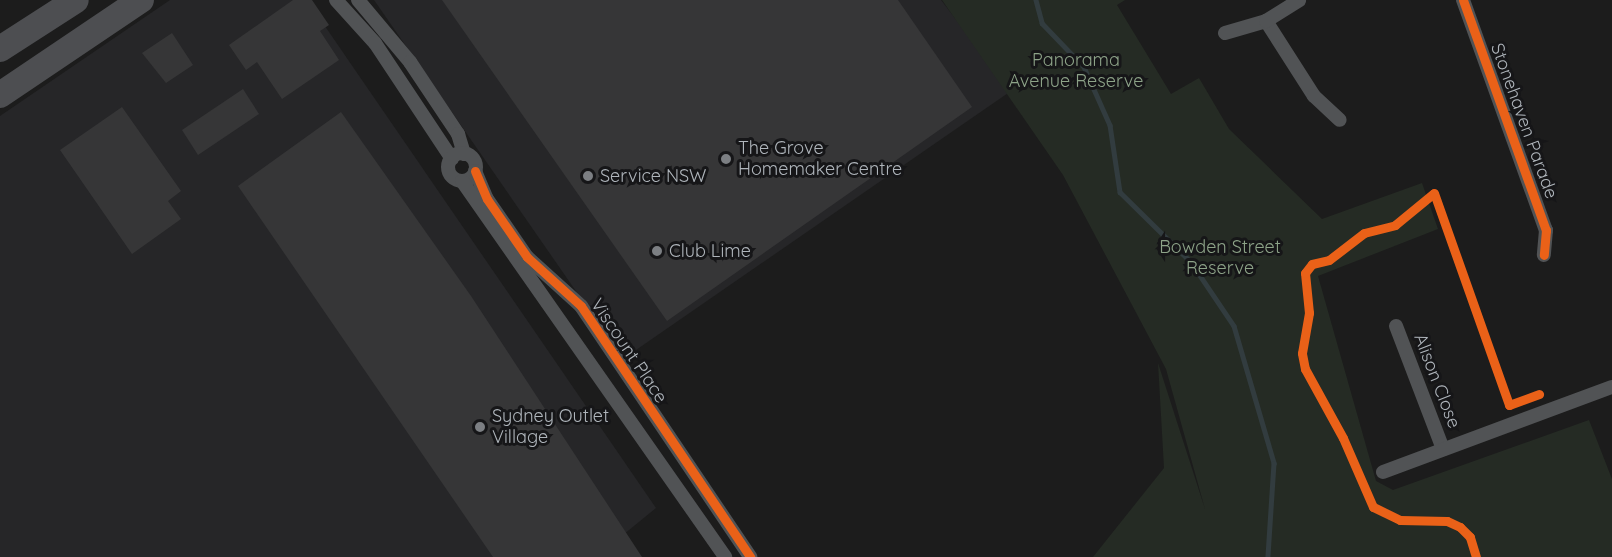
<!DOCTYPE html>
<html>
<head>
<meta charset="utf-8">
<style>
	body { margin:0 }
	#map { position:relative; width:1612px; height:557px; overflow:hidden; background:#1c1c1c; font-family:Quicksand,sans-serif }
	div>[style] { position:absolute }
	.built>* { inset:0; background:#262628 }
	.green>* { inset:0; background:#252b24 }
	.stream>* { height:4.5px; margin:-2.25px; padding:0 2.25px; transform-origin:2.25px; border-radius:2.25px; background:#323c3f }
	.building>* { inset:0; background:#363637 }
	.street>* { height:14px; margin:-7px; padding:0 7px; transform-origin:7px; border-radius:7px; background:#515355 }
	.street>.ring { margin:-7px; padding:0; box-sizing:content-box; background:none; border:14px solid #515355; border-radius:50% }
	.highway>* { height:26px; margin:-13px; padding:0 13px; transform-origin:13px; border-radius:13px; background:#4d4e51 }
	.cycleway>* { height:9px; margin:-4.5px; padding:0 4.5px; transform-origin:4.5px; border-radius:4.5px; background:#ea6118 }
	.dots>* { width:16px; height:16px; translate:-50% -50%; box-sizing:border-box; border:3px solid #161618; border-radius:50% }
	span { translate:-50% -50%; white-space:nowrap; text-align:center; line-height:1.15; -webkit-text-stroke:6px #161618; paint-order:stroke }
	.park-label { font-size:18px; color:#8da388 }
	.street-label { font-size:18px; color:#afb5bb }
	.poi-label { font-size:18px; color:#afb5bb }
	.left { translate:0 -50%; text-align:left }
</style>
</head>
<body>
<div id="map">
	<div class="built">
		<i style="clip-path:polygon(170px 0,307px 0,656px 508px,596px 557px,0 557px,0 116px)"></i>
		<i style="clip-path:polygon(374px 0,941px 0,1011px 91px,623px 359px)"></i>
	</div>
	<div class="green">
		<i style="clip-path:polygon(942px 0,1125px 0,1117px 5px,1171px 94px,1199px 78px,1229px 129px,1322px 219px,1422px 183px,1438px 229px,1318px 276px,1376px 481px,1393px 490px,1589px 420px,1612px 479px,1612px 557px,1093px 557px,1164px 468px,1158px 363px,1205px 509px,1166px 369px,1063px 175px)"></i>
	</div>
	<div class="stream">
		<i style="left:1036px;top:0;width:24px;rotate:75deg"></i>
		<i style="left:1042px;top:23px;width:61px;rotate:46.3deg"></i>
		<i style="left:1084px;top:67px;width:64px;rotate:65.9deg"></i>
		<i style="left:1110px;top:125px;width:68px;rotate:81.5deg"></i>
		<i style="left:1120px;top:192px;width:100px;rotate:44.6deg"></i>
		<i style="left:1191px;top:262px;width:77px;rotate:56.1deg"></i>
		<i style="left:1234px;top:326px;width:143px;rotate:73.7deg"></i>
		<i style="left:1274px;top:463px;width:94px;rotate:93.7deg"></i>
	</div>
	<div class="building">
		<i style="clip-path:polygon(293px 0,312px 0,329px 25px,320px 31px,339px 60px,282px 99px,257px 62px,246px 70px,229px 45px)"></i>
		<i style="clip-path:polygon(442px 0,898px 0,972px 107px,667px 321px)"></i>
		<i style="clip-path:polygon(172px 33px,193px 65px,166px 83px,142px 53px)"></i>
		<i style="clip-path:polygon(243px 89px,259px 114px,198px 155px,182px 130px)"></i>
		<i style="clip-path:polygon(122px 107px,181px 191px,168px 201px,181px 219px,132px 254px,60px 150px)"></i>
		<i style="clip-path:polygon(341px 112px,471px 296px,642px 557px,493px 557px,238px 186px)"></i>
	</div>
	<div class="street">
		<i style="left:336px;top:0;width:58px;rotate:47.8deg"></i>
		<i style="left:375px;top:43px;width:139px;rotate:56.4deg"></i>
		<i style="left:358px;top:0;width:81px;rotate:50deg"></i>
		<i style="left:410px;top:62px;width:87px;rotate:56.3deg"></i>
		<i style="left:458px;top:134px;width:21px;rotate:73deg"></i>
		<i style="left:1463px;top:0;width:245px;rotate:70.2deg"></i>
		<i style="left:1546px;top:230px;width:25px;rotate:95deg"></i>
		<i style="left:1266px;top:21px;width:89px;rotate:57.4deg"></i>
		<i style="left:1314px;top:96px;width:35px;rotate:43deg"></i>
		<i style="left:1225px;top:33px;width:43px;rotate:-16.3deg"></i>
		<i style="left:1266px;top:21px;width:39px;rotate:-32deg"></i>
		<i class="ring" style="left:448px;top:153px;width:14px;height:14px"></i>
		<i style="left:475px;top:171px;width:30px;rotate:67deg"></i>
		<i style="left:487px;top:199px;width:70px;rotate:55.4deg"></i>
		<i style="left:527px;top:257px;width:73px;rotate:42.2deg"></i>
		<i style="left:581px;top:306px;width:303px;rotate:56deg"></i>
		<i style="left:462px;top:181px;width:459px;rotate:55deg"></i>
		<i style="left:1396px;top:326px;width:132px;rotate:69.1deg"></i>
		<i style="left:1383px;top:472px;width:244px;rotate:-20.4deg"></i>
	</div>
	<div class="highway">
		<i style="left:0;top:49px;width:90px;rotate:-32.8deg"></i>
		<i style="left:0;top:95px;width:170px;rotate:-34deg"></i>
	</div>
	<div class="cycleway">
		<i style="left:1463px;top:0;width:245px;rotate:70.2deg"></i>
		<i style="left:1546px;top:230px;width:25px;rotate:95deg"></i>
		<i style="left:475px;top:171px;width:30px;rotate:67deg"></i>
		<i style="left:487px;top:199px;width:70px;rotate:55.4deg"></i>
		<i style="left:527px;top:257px;width:73px;rotate:42.2deg"></i>
		<i style="left:581px;top:306px;width:303px;rotate:56deg"></i>
		<i style="left:1476px;top:557px;width:21px;rotate:-107deg"></i>
		<i style="left:1470px;top:537px;width:14px;rotate:-135deg"></i>
		<i style="left:1460px;top:527px;width:14px;rotate:-155deg"></i>
		<i style="left:1447px;top:521px;width:47px;rotate:-178.8deg"></i>
		<i style="left:1400px;top:520px;width:30px;rotate:-154deg"></i>
		<i style="left:1373px;top:507px;width:75px;rotate:-113.5deg"></i>
		<i style="left:1343px;top:438px;width:79px;rotate:-118.8deg"></i>
		<i style="left:1305px;top:369px;width:16px;rotate:-101deg"></i>
		<i style="left:1302px;top:353px;width:41px;rotate:-80.1deg"></i>
		<i style="left:1309px;top:313px;width:40px;rotate:-95.7deg"></i>
		<i style="left:1305px;top:273px;width:11px;rotate:-52deg"></i>
		<i style="left:1312px;top:264px;width:17px;rotate:-13deg"></i>
		<i style="left:1329px;top:260px;width:44px;rotate:-37.6deg"></i>
		<i style="left:1364px;top:233px;width:32px;rotate:-14deg"></i>
		<i style="left:1395px;top:225px;width:50px;rotate:-39.4deg"></i>
		<i style="left:1434px;top:193px;width:225px;rotate:70.5deg"></i>
		<i style="left:1509px;top:405px;width:32px;rotate:-20deg"></i>
	</div>
	<div class="dots">
		<i style="left:726px;top:159px;background:#7c7f83"></i>
		<i style="left:588px;top:176px;background:#7c7f83"></i>
		<i style="left:657px;top:251px;background:#7c7f83"></i>
		<i style="left:480px;top:427px;background:#7c7f83"></i>
	</div>
	<div class="park-label">
		<span style="left:1076px;top:71px">Panorama<br>Avenue Reserve</span>
		<span style="left:1220px;top:258px">Bowden Street<br>Reserve</span>
	</div>
	<div class="street-label">
		<span style="left:1524px;top:121px;rotate:70deg">Stonehaven Parade</span>
		<span style="left:629px;top:351px;rotate:56deg">Viscount Place</span>
		<span style="left:1437px;top:381px;rotate:69deg">Alison Close</span>
	</div>
	<div class="poi-label">
		<span class="left" style="left:738px;top:159px">The Grove<br>Homemaker Centre</span>
		<span class="left" style="left:600px;top:176px">Service NSW</span>
		<span class="left" style="left:669px;top:251px">Club Lime</span>
		<span class="left" style="left:492px;top:427px">Sydney Outlet<br>Village</span>
	</div>
</div>
</body>
</html>
